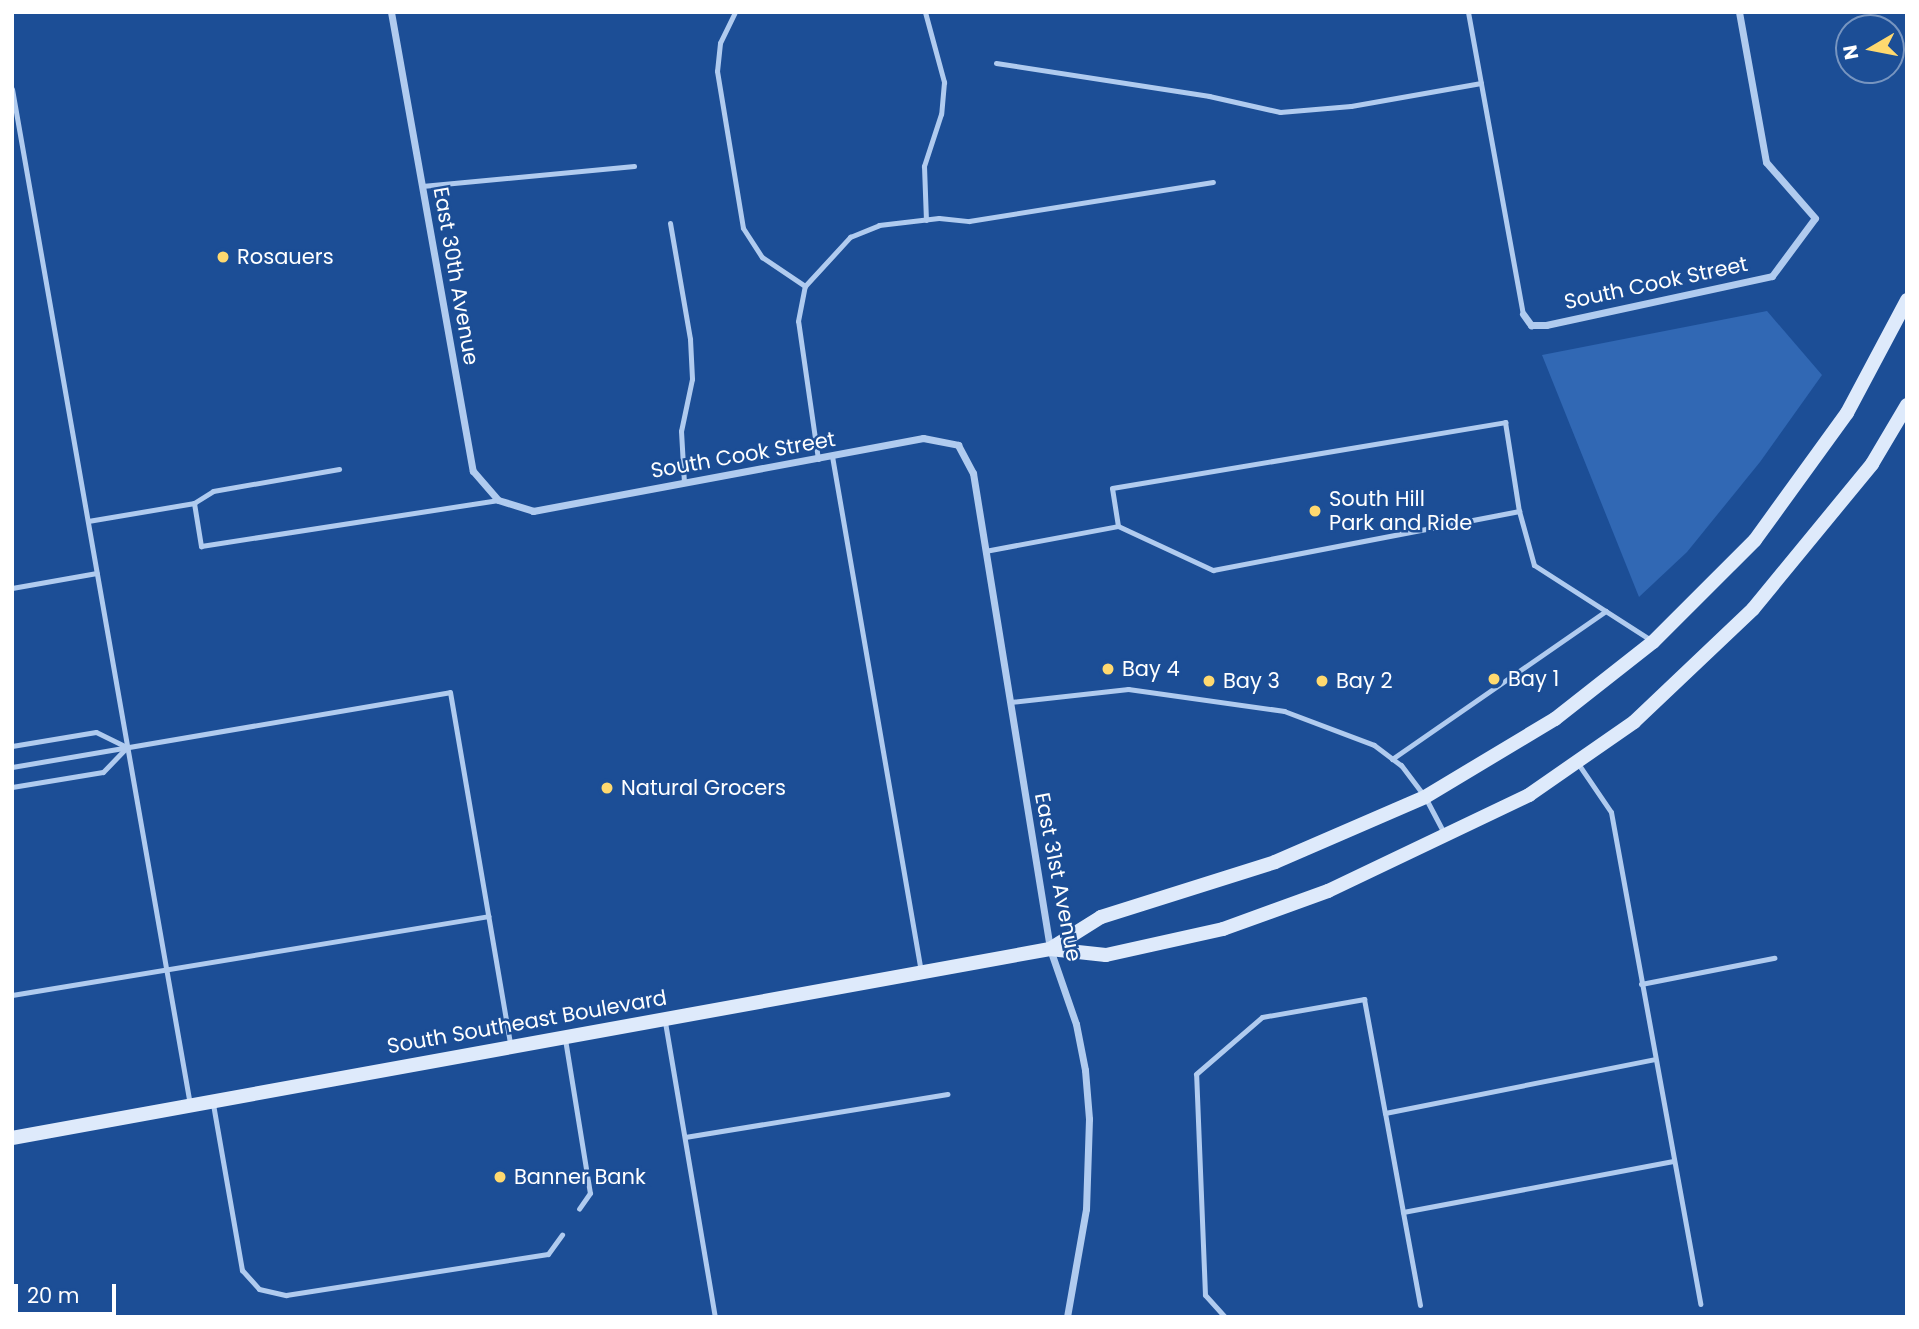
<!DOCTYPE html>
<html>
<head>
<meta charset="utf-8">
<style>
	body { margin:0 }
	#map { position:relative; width:1919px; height:1329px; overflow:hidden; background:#1c4e96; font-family:Poppins,sans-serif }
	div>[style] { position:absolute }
	.green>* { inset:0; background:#3168b4 }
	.service>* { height:5px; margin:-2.5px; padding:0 2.5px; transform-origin:2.5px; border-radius:2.5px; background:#b0cbef }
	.minor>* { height:7px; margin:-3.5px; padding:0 3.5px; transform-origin:3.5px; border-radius:3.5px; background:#b0cbef }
	.secondary>* { height:14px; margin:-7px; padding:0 7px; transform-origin:7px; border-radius:7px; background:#deeafb }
	.dots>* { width:19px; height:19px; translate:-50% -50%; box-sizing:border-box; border:4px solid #1c4e96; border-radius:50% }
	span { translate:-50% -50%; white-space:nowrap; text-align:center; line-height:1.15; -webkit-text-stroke:5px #1c4e96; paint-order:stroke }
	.poi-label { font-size:21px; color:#fff }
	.left { translate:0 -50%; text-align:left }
	.street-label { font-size:21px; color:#fff }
	.frame { position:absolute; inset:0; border:14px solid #fff; pointer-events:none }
	.north { position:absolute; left:1835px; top:14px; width:70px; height:70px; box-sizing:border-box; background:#1c4e96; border:2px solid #7795c0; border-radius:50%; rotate:260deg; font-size:19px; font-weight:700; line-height:28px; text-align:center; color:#fff }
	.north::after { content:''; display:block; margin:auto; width:24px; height:32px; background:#ffd96f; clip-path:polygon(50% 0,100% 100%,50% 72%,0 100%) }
	.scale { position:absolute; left:14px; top:1284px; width:102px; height:32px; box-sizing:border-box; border:4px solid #fff; border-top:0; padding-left:9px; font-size:21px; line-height:24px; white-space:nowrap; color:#fff; -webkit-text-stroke:5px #1c4e96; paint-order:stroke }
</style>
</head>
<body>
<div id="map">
	<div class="green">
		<i style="clip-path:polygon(1767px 311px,1822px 375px,1760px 462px,1687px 552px,1639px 597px,1542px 355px)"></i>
	</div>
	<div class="service">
		<i style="left:735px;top:12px;width:34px;rotate:116deg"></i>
		<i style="left:720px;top:43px;width:28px;rotate:96deg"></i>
		<i style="left:717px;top:71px;width:159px;rotate:80.6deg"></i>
		<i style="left:743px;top:228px;width:35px;rotate:57deg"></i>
		<i style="left:762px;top:257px;width:52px;rotate:34deg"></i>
		<i style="left:925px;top:12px;width:73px;rotate:74.8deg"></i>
		<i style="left:944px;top:82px;width:32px;rotate:95deg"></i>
		<i style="left:941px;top:114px;width:55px;rotate:108.1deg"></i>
		<i style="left:924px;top:166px;width:54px;rotate:87.9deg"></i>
		<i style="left:1468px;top:12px;width:307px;rotate:79.7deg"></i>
		<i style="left:996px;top:63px;width:216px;rotate:8.8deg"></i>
		<i style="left:1209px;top:96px;width:73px;rotate:12.7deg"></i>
		<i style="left:1280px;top:112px;width:71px;rotate:-4.8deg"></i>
		<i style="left:1351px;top:106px;width:132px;rotate:-10deg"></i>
		<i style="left:12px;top:89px;width:1031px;rotate:80.06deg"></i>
		<i style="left:422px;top:186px;width:213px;rotate:-5.4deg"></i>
		<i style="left:670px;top:223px;width:118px;rotate:80.2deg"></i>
		<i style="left:690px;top:339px;width:40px;rotate:87.1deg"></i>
		<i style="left:692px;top:379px;width:53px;rotate:101.9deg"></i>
		<i style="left:681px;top:431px;width:52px;rotate:86.7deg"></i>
		<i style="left:832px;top:456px;width:524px;rotate:80.21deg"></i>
		<i style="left:818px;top:459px;width:139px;rotate:-98.2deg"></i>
		<i style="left:798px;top:321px;width:36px;rotate:-79deg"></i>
		<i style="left:805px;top:286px;width:67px;rotate:-47.4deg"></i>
		<i style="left:850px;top:237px;width:31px;rotate:-22deg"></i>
		<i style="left:879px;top:225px;width:60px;rotate:-6.7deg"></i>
		<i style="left:939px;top:218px;width:30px;rotate:6deg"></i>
		<i style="left:969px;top:221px;width:247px;rotate:-9.1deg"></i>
		<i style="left:194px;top:503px;width:22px;rotate:-32deg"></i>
		<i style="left:213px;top:491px;width:128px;rotate:-9.9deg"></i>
		<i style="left:88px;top:521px;width:108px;rotate:-9.6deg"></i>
		<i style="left:194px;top:503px;width:44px;rotate:80.8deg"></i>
		<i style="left:201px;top:546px;width:301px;rotate:-8.8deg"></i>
		<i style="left:1118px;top:526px;width:105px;rotate:24.9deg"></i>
		<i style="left:1213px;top:570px;width:312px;rotate:-10.9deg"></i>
		<i style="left:985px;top:551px;width:135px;rotate:-10.6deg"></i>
		<i style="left:1118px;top:526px;width:38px;rotate:-99deg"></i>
		<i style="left:1112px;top:488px;width:399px;rotate:-9.5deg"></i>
		<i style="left:1505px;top:422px;width:90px;rotate:81.1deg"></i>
		<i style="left:1519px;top:511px;width:56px;rotate:74.5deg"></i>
		<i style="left:1534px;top:565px;width:139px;rotate:32.7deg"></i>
		<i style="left:12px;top:588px;width:86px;rotate:-10deg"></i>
		<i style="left:1010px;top:702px;width:119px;rotate:-6.3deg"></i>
		<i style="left:1128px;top:689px;width:158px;rotate:8deg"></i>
		<i style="left:1284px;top:711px;width:96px;rotate:20.7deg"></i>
		<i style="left:1374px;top:745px;width:34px;rotate:37deg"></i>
		<i style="left:1401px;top:765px;width:40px;rotate:53deg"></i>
		<i style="left:1425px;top:797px;width:43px;rotate:62.2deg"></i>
		<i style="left:12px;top:746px;width:85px;rotate:-9.5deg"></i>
		<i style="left:96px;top:732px;width:34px;rotate:26deg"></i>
		<i style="left:1392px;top:759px;width:260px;rotate:-34.7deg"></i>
		<i style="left:1577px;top:762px;width:60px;rotate:55.8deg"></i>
		<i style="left:1611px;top:812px;width:500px;rotate:79.7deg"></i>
		<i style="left:12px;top:767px;width:444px;rotate:-9.7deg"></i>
		<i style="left:450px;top:692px;width:360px;rotate:80.3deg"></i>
		<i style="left:12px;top:787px;width:92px;rotate:-9.4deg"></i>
		<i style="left:103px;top:772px;width:35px;rotate:-46deg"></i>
		<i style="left:1641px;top:984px;width:136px;rotate:-11.1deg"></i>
		<i style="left:12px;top:995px;width:483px;rotate:-9.4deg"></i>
		<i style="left:665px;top:1022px;width:299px;rotate:80.4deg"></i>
		<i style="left:565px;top:1039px;width:156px;rotate:80.8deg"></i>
		<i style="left:590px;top:1193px;width:19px;rotate:125deg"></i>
		<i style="left:213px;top:1104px;width:169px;rotate:80.1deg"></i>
		<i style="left:242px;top:1270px;width:25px;rotate:48deg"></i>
		<i style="left:259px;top:1289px;width:28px;rotate:13deg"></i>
		<i style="left:286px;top:1295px;width:265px;rotate:-8.9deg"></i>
		<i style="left:548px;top:1254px;width:24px;rotate:-54deg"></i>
		<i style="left:685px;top:1137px;width:266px;rotate:-9.3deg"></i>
		<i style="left:1403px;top:1212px;width:101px;rotate:-100.3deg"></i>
		<i style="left:1385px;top:1113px;width:275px;rotate:-11.3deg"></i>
		<i style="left:1420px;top:1305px;width:95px;rotate:-100.4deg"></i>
		<i style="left:1403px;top:1212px;width:275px;rotate:-10.7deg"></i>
		<i style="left:1225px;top:1317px;width:30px;rotate:-132deg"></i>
		<i style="left:1205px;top:1295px;width:221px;rotate:-92.3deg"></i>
		<i style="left:1196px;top:1074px;width:87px;rotate:-40.8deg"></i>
		<i style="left:1262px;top:1017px;width:104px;rotate:-10deg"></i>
		<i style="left:1364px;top:999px;width:116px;rotate:79.6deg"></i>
	</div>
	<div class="minor">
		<i style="left:391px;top:12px;width:466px;rotate:79.9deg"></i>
		<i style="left:473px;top:471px;width:38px;rotate:49deg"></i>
		<i style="left:498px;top:500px;width:37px;rotate:17deg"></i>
		<i style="left:533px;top:511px;width:397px;rotate:-10.6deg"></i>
		<i style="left:923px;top:438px;width:36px;rotate:11deg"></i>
		<i style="left:958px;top:445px;width:32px;rotate:62deg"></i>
		<i style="left:973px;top:473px;width:482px;rotate:80.8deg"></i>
		<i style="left:1050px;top:949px;width:79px;rotate:70.9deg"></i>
		<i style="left:1076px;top:1024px;width:47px;rotate:78.9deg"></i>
		<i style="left:1085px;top:1070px;width:49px;rotate:85.3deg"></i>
		<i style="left:1089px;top:1119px;width:90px;rotate:91.9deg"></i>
		<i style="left:1086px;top:1209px;width:110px;rotate:100deg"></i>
		<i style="left:1523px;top:314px;width:14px;rotate:54deg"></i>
		<i style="left:1531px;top:325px;width:15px"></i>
		<i style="left:1546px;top:325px;width:231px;rotate:-12.2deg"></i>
		<i style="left:1772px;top:276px;width:72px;rotate:-53.4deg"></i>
		<i style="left:1815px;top:218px;width:74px;rotate:-131.2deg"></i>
		<i style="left:1766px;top:162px;width:152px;rotate:-100.2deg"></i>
	</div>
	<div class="secondary">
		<i style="left:1050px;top:949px;width:60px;rotate:-32.1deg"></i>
		<i style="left:1101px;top:917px;width:182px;rotate:-17.5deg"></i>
		<i style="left:1275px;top:862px;width:163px;rotate:-23.4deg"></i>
		<i style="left:1425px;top:797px;width:152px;rotate:-31deg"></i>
		<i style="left:1555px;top:719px;width:125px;rotate:-38.2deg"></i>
		<i style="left:1653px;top:642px;width:144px;rotate:-45deg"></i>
		<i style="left:1755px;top:540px;width:157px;rotate:-54.1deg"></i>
		<i style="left:1847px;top:413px;width:128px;rotate:-62deg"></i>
		<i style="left:12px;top:1138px;width:1055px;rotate:-10.32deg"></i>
		<i style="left:1050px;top:949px;width:56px;rotate:6.1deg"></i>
		<i style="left:1106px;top:955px;width:120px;rotate:-12.5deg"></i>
		<i style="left:1223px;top:929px;width:112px;rotate:-19.9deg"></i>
		<i style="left:1328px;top:891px;width:223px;rotate:-25.5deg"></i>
		<i style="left:1529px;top:795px;width:128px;rotate:-34.8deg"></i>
		<i style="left:1634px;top:722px;width:164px;rotate:-43.5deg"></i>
		<i style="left:1753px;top:609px;width:188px;rotate:-50.6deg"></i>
		<i style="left:1872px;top:464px;width:69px;rotate:-59.3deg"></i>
	</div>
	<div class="dots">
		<i style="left:223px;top:257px;background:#ffd96f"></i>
		<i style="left:1315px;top:511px;background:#ffd96f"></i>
		<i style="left:1108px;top:669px;background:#ffd96f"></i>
		<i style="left:1494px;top:679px;background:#ffd96f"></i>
		<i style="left:1209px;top:681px;background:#ffd96f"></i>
		<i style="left:1322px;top:681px;background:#ffd96f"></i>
		<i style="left:607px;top:788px;background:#ffd96f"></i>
		<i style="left:500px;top:1177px;background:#ffd96f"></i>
	</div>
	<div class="poi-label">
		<span class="left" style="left:237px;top:257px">Rosauers</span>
		<span class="left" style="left:1329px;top:511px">South Hill<br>Park and Ride</span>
		<span class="left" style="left:1122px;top:669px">Bay 4</span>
		<span class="left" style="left:1508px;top:679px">Bay 1</span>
		<span class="left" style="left:1223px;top:681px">Bay 3</span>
		<span class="left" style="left:1336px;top:681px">Bay 2</span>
		<span class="left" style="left:621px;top:788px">Natural Grocers</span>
		<span class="left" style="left:514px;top:1177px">Banner Bank</span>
	</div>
	<div class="street-label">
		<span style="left:456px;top:276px;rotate:80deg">East 30th Avenue</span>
		<span style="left:1656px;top:283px;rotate:-12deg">South Cook Street</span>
		<span style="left:743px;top:455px;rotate:-10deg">South Cook Street</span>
		<span style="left:1058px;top:877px;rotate:79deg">East 31st Avenue</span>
		<span style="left:527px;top:1022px;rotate:-10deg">South Southeast Boulevard</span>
	</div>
	<div class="frame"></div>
	<div class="north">N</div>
	<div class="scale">20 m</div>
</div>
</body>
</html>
